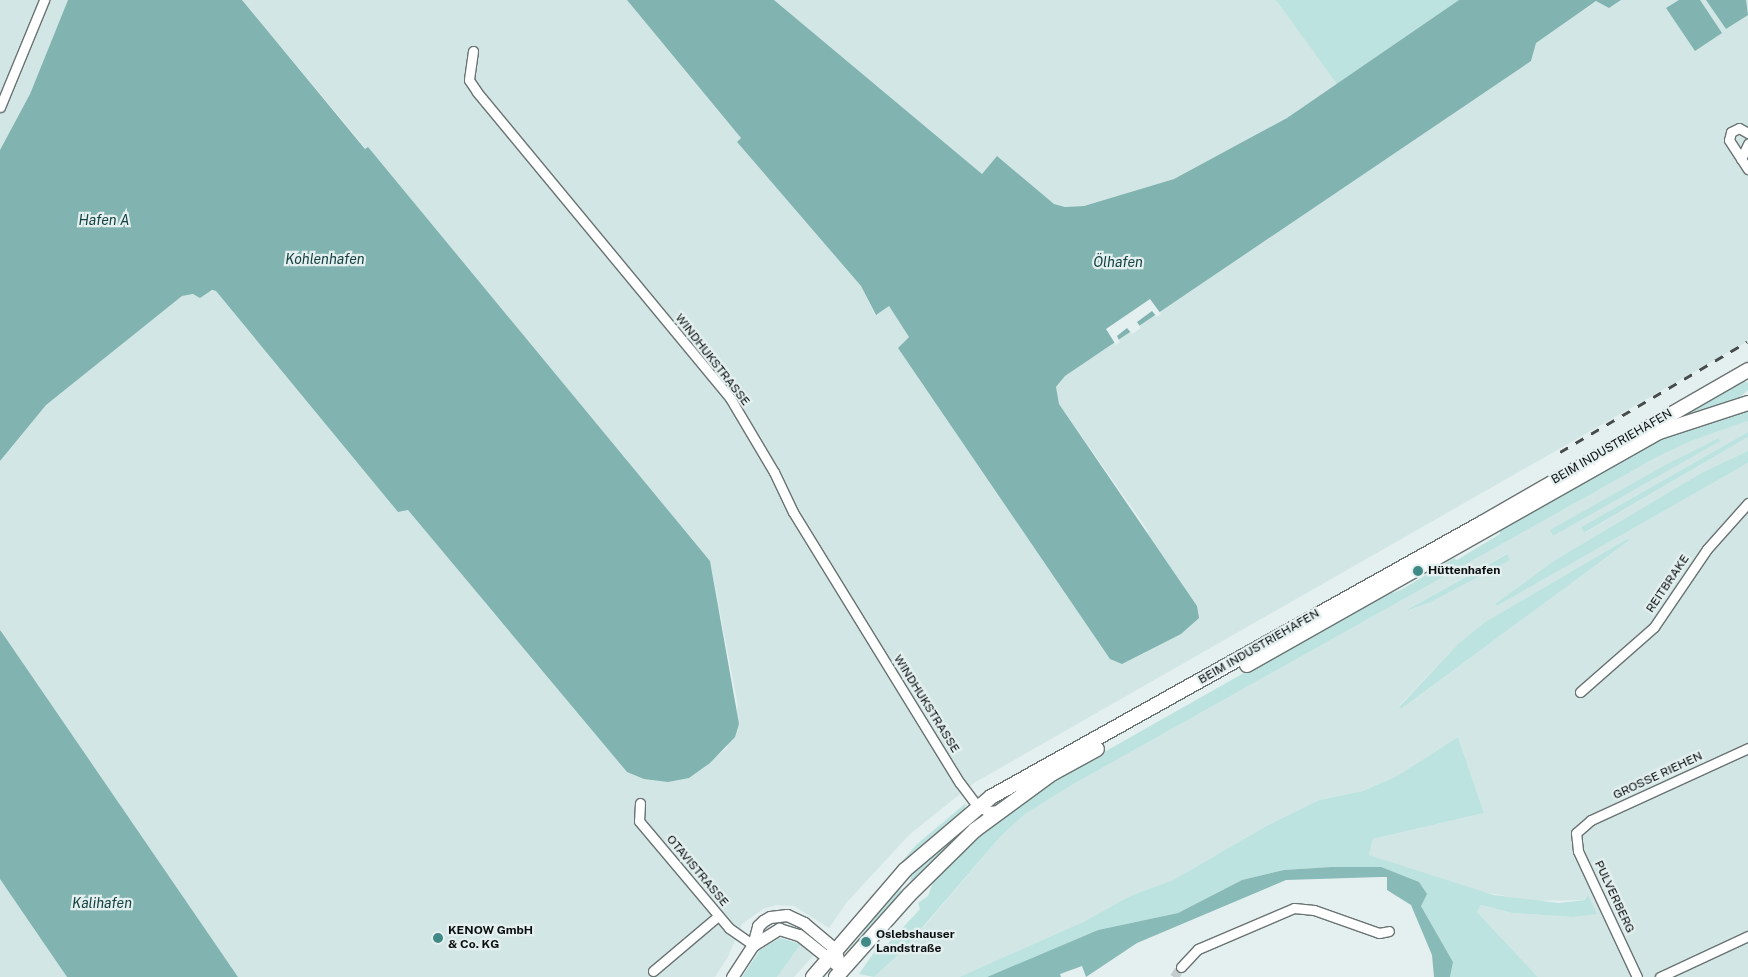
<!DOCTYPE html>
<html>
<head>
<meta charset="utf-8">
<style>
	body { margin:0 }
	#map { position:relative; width:1748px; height:977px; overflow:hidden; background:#e4efef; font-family:"Public Sans",sans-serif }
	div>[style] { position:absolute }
	.built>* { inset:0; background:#d2e7e5 }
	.green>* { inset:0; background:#bde3e0 }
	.forest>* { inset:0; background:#88bab7 }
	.water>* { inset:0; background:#81b3b0 }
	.pier>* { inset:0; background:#e4efef }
	.minor-tunnel>* { height:9px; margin-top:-4.5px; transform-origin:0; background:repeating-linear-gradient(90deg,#c3cdcd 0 9px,transparent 0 13.5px) }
	.roads { filter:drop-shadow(1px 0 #697372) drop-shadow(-1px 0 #697372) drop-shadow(0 1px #697372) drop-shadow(0 -1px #697372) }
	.minor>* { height:9px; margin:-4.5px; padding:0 4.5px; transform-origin:4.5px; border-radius:4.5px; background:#fff }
	.tertiary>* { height:11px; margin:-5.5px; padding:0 5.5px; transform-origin:5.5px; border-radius:5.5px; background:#fff }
	.primary>* { height:14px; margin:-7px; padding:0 7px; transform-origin:7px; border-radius:7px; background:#fff }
	.rail>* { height:2.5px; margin-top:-1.25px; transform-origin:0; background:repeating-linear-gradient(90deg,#464b4b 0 9px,transparent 0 18px) }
	.dots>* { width:14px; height:14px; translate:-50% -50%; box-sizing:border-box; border:2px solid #e4efef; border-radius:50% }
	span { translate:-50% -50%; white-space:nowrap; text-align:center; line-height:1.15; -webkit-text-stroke:4.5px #e4efef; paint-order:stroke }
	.street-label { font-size:12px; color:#0b0f0f }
	.poi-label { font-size:12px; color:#0b0f0f; font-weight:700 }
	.left { translate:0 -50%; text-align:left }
	.water-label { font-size:14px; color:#144341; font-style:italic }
</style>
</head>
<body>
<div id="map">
	<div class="built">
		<i style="clip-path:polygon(0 0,68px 0,30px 94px,0 150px)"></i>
		<i style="clip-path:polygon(242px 0,627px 0,741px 138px,737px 142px,861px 286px,875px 315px,889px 306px,909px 337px,898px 348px,1047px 566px,1149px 532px,1059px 404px,1056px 388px,1065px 376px,1531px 61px,1535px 43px,1597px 1px,1609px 8px,1621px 0,1748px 0,1748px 341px,974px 783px,910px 834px,847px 902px,829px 928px,794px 906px,776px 905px,763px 909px,742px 924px,728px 957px,715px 977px,238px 977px,0 630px,0 461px,45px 405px,182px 296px,216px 291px,398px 512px,408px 510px,689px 778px,727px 748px,738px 706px,710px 561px)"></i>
		<i style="clip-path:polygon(774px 0,1459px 0,1287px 118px,1174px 179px,1084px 206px,1064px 207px,1054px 204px,997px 156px,982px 174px)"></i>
		<i style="clip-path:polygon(evenodd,1748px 421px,1748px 432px,1581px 527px,1585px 533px,1748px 437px,1748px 451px,1703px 472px,1555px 560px,1495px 604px,1497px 606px,1748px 463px,1748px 977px,1538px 977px,1477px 912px,1481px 905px,1512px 913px,1573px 917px,1585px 900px,1533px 901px,1478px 891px,1369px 855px,1373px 839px,1484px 813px,1458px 737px,1397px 776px,1363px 791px,1319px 800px,1268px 825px,1173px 880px,1130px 896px,1083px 922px,959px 977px,874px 977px,922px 929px,1000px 837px,1024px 815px,1070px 786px,1659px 456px,1691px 441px,1748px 421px,1719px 439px,1550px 531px,1665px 465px,1719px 439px,1748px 421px,1627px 539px,1629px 541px,1401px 709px,1399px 706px,1459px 643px,1485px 622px,1627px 539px,1748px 421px,1506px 554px,1509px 560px,1431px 602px,1403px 612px,1506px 554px)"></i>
		<i style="clip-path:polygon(0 879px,16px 901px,67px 977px,0 977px)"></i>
		<i style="clip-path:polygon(801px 944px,813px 956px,794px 977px,777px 977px)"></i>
	</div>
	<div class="green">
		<i style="clip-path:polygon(1276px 0,1459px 0,1337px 84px)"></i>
		<i style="clip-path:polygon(1743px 380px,1748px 383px,1748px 390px,1739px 398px,1677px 418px)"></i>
		<i style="clip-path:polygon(1748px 407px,1748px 421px,1691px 441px,1659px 456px,1070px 786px,1024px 815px,1000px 837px,903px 950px,874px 977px,859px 974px,875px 951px,883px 949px,920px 909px,918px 903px,928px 896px,935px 877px,967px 843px,1032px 793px,1376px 598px,1401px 590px,1454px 558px,1457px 560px,1500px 534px,1500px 530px,1668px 433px)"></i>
		<i style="clip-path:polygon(1748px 432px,1748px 437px,1584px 533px,1581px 527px)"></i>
		<i style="clip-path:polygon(1719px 438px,1720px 441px,1553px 536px,1550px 530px,1665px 465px)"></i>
		<i style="clip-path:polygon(1748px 451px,1748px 463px,1497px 606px,1495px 604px,1555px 560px,1703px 472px)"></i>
		<i style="clip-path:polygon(1627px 539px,1630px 540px,1401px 709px,1399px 707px,1459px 643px,1485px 622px)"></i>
		<i style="clip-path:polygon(1507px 554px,1510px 560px,1431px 602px,1403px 612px)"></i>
		<i style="clip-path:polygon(1458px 737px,1484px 813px,1373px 839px,1369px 855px,1494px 895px,1559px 903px,1585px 900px,1588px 895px,1597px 914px,1573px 917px,1512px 913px,1481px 905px,1477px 912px,1538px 977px,1450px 977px,1453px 962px,1421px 906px,1381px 867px,1331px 867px,1284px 870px,1242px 880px,1178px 913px,1098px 930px,987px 977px,959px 977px,1083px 922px,1130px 896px,1173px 880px,1268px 825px,1319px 800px,1363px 791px,1397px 776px)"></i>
		<i style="clip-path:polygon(966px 803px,964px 812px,910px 855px,873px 896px,916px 845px)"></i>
		<i style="clip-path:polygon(972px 821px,927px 866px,909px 888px,911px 876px)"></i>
		<i style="clip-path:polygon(900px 886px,902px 898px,856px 947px,850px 949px)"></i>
		<i style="clip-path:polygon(780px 938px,801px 944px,777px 977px,742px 977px,760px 950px)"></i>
	</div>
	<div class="forest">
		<i style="clip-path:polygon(1331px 867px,1381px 867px,1419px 882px,1427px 894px,1421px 906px,1453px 962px,1450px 977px,1434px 977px,1432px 955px,1411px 905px,1387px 890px,1387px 877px,1380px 877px,1286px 880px,1137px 943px,1086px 977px,1082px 966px,1060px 974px,1061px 977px,987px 977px,1098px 930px,1178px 913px,1242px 880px,1284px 870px)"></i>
	</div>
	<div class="water">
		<i style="clip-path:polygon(68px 0,242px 0,365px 149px,368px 147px,710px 561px,739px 724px,735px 737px,710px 763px,689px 778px,668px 782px,644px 779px,627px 772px,408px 510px,398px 512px,216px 291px,212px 290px,200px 298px,193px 294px,182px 296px,46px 405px,0 461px,0 150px,30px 94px)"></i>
		<i style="clip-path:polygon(627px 0,774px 0,982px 174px,997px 156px,1054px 204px,1065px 207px,1084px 206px,1174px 179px,1287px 118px,1459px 0,1621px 0,1609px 8px,1596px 1px,1536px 43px,1531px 61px,1065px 376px,1056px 387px,1059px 404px,1197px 606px,1199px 618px,1181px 634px,1122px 664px,1110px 659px,898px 348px,909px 337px,889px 306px,876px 315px,861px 286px,737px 142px,741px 138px)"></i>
		<i style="clip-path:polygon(1679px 0,1700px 0,1722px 33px,1695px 51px,1666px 8px)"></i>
		<i style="clip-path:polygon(1706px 0,1746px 0,1748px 15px,1726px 29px)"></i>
		<i style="clip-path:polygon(0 630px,5px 637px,238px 977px,67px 977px,0 879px)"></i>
	</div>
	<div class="pier">
		<i style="clip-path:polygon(1150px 299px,1161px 314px,1157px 317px,1152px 311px,1137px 322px,1141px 328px,1132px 334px,1127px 328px,1117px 336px,1120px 342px,1116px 345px,1106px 329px)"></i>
	</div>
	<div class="minor-tunnel">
		<i style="left:1174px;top:977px;width:12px;rotate:-55deg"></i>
	</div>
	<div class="roads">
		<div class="minor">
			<i style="left:473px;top:51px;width:29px;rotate:98deg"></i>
			<i style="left:469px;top:80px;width:14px;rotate:56deg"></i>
			<i style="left:477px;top:92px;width:397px;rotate:50.4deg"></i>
			<i style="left:730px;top:398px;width:86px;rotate:59.3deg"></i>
			<i style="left:774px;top:472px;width:44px;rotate:64.6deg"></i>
			<i style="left:793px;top:512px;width:318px;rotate:58.4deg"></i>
			<i style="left:960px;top:783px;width:30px;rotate:53deg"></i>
			<i style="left:978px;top:807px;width:10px;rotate:24deg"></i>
			<i style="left:987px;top:811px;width:14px;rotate:-4deg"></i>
			<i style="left:0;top:107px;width:116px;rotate:-67.6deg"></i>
			<i style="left:1748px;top:133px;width:10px;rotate:-151deg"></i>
			<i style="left:1739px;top:128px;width:9px;rotate:153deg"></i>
			<i style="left:1731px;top:132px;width:8px;rotate:104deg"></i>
			<i style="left:1729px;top:140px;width:35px;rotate:57deg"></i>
			<i style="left:1741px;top:159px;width:17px;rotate:-65deg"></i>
			<i style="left:1580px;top:692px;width:98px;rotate:-41.3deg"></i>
			<i style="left:1654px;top:627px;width:94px;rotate:-55.8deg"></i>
			<i style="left:1707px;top:549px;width:62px;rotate:-48.3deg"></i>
			<i style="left:640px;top:803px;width:18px;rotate:93deg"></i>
			<i style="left:639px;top:821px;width:140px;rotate:49.9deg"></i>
			<i style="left:729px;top:928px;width:29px;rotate:35deg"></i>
			<i style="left:1181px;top:967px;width:25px;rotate:-47deg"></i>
			<i style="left:1198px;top:949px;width:104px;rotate:-23.1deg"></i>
			<i style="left:1294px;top:908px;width:20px;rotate:6deg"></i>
			<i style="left:1314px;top:910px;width:69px;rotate:19.5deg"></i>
			<i style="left:1379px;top:933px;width:10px;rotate:-11deg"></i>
			<i style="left:653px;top:971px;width:85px;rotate:-40.2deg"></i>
			<i style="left:1637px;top:977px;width:139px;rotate:-115.1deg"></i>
			<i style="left:1578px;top:851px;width:18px;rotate:-96deg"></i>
			<i style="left:1576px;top:833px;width:20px;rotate:-41deg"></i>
			<i style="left:1591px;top:820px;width:173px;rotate:-24.6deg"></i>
			<i style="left:1660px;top:977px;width:97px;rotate:-25deg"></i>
		</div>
		<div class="tertiary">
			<i style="left:753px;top:945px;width:20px;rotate:-75deg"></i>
			<i style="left:758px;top:926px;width:7px;rotate:-45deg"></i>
			<i style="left:763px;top:921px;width:8px;rotate:-30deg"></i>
			<i style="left:770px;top:917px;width:17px;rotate:-7deg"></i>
			<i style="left:787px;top:915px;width:19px;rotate:25deg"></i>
			<i style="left:804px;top:923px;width:40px;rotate:40deg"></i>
			<i style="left:835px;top:949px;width:9px;rotate:72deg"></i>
			<i style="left:732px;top:977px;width:38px;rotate:-57deg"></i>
			<i style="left:753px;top:945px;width:31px;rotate:-32deg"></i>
			<i style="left:779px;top:929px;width:21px;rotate:17deg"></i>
			<i style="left:799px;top:935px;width:56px;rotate:38.5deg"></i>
		</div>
		<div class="primary">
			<i style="left:1247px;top:665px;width:473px;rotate:-29.5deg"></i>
			<i style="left:1659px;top:432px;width:94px;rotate:-18deg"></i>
			<i style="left:813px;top:977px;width:141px;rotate:-49.3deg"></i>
			<i style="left:905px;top:870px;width:113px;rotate:-40.3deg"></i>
			<i style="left:991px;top:797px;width:562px;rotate:-29.16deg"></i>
			<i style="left:1482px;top:523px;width:307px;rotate:-29.9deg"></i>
			<i style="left:836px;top:977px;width:110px;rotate:-48.3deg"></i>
			<i style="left:909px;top:895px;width:93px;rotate:-44.6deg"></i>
			<i style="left:975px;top:830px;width:97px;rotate:-36.2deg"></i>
			<i style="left:1053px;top:773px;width:50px;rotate:-28.6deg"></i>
		</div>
	</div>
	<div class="rail">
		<i style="left:1560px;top:452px;width:217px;rotate:-30.5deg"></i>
	</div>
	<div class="dots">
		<i style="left:1418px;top:571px;background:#418986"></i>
		<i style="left:438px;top:938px;background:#418986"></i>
		<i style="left:866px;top:942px;background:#418986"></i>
	</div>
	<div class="street-label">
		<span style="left:712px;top:360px;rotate:52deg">WINDHUKSTRASSE</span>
		<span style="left:1612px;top:447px;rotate:-30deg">BEIM INDUSTRIEHAFEN</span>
		<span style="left:1668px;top:584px;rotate:-56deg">REITBRAKE</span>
		<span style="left:1259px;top:647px;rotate:-30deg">BEIM INDUSTRIEHAFEN</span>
		<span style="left:926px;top:704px;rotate:58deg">WINDHUKSTRASSE</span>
		<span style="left:1658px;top:776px;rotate:-25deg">GROSSE RIEHEN</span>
		<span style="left:697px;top:871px;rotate:50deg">OTAVISTRASSE</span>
		<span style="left:1614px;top:897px;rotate:65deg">PULVERBERG</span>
	</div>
	<div class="poi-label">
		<span class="left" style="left:1428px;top:571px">Hüttenhafen</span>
		<span class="left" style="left:448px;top:938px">KENOW GmbH<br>&amp; Co. KG</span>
		<span class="left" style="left:876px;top:942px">Oslebshauser<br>Landstraße</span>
	</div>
	<div class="water-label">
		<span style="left:104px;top:220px">Hafen A</span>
		<span style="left:325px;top:259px">Kohlenhafen</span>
		<span style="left:1118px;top:262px">Ölhafen</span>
		<span style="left:102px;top:903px">Kalihafen</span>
	</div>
</div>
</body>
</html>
